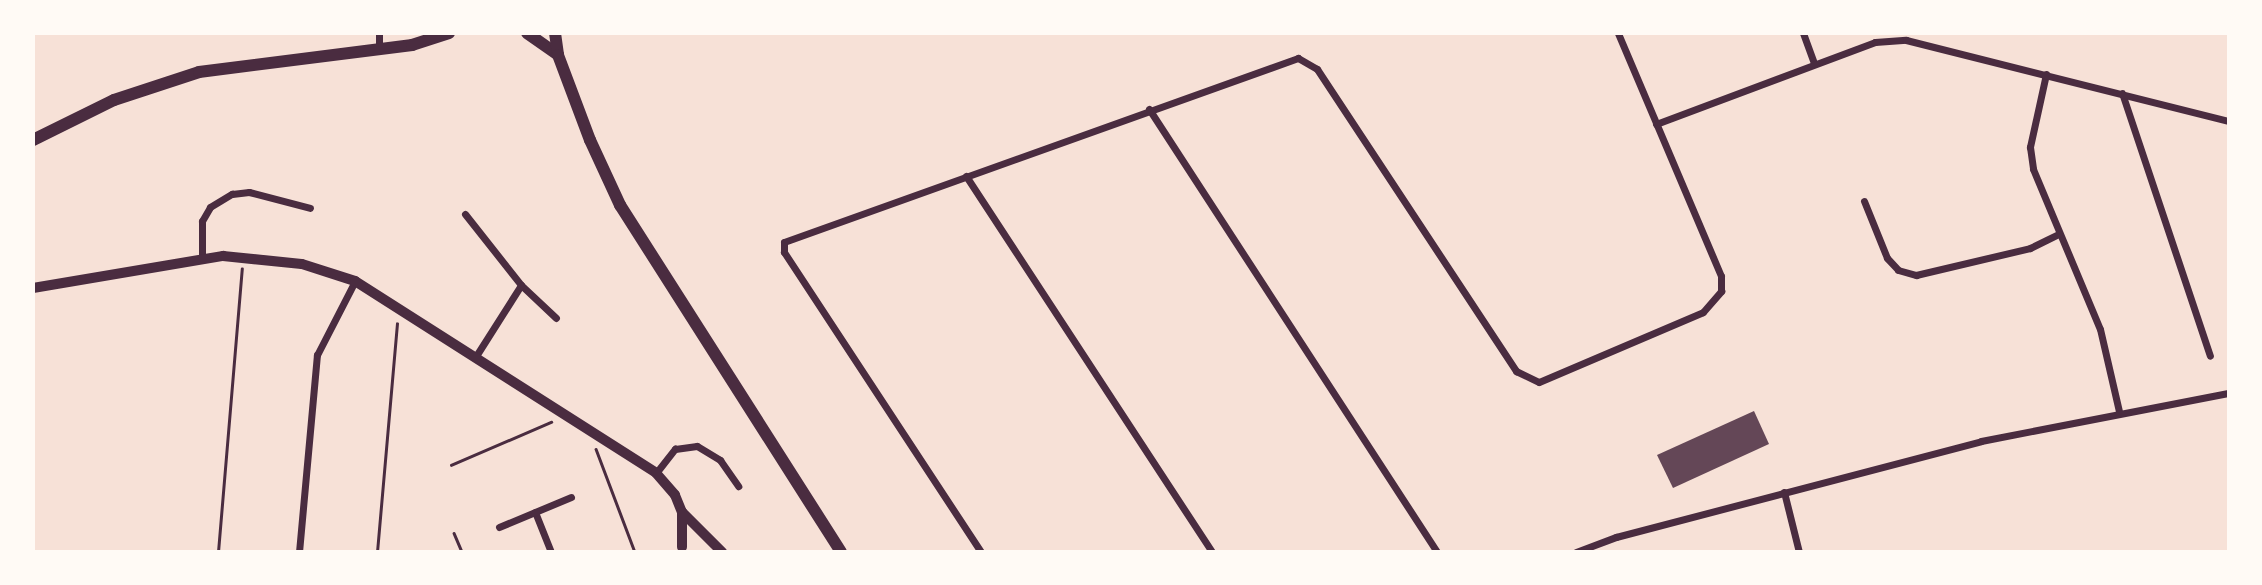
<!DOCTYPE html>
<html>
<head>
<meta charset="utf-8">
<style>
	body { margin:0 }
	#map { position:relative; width:2262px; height:585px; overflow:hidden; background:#f7e1d7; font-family:Mulish,sans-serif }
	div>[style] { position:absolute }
	.building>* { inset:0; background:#644757 }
	.path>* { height:2.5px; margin:-1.25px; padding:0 1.25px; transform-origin:1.25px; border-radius:1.25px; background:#4a2c40 }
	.minor>* { height:7px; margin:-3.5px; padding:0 3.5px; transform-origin:3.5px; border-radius:3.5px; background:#4a2c40 }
	.tertiary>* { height:10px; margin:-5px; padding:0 5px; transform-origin:5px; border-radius:5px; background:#4a2c40 }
	.secondary>* { height:12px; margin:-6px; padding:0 6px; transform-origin:6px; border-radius:6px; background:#4a2c40 }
	.primary>* { height:12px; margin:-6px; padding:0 6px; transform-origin:6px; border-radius:6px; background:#4a2c40 }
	span { translate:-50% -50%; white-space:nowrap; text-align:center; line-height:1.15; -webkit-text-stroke:7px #fffaf5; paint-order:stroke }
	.frame { position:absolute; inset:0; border:35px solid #fffaf5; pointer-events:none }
</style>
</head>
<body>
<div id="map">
	<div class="building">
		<i style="clip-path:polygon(1754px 411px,1769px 444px,1673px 488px,1657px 455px)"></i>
	</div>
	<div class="path">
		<i style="left:596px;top:449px;width:110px;rotate:69.3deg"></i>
		<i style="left:451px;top:465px;width:109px;rotate:-23.3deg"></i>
		<i style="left:454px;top:533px;width:21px;rotate:67deg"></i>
		<i style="left:218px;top:552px;width:284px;rotate:-85.2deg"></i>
		<i style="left:377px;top:552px;width:229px;rotate:-85deg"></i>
	</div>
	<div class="minor">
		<i style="left:379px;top:33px;width:17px;rotate:90deg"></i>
		<i style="left:1803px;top:33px;width:32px;rotate:70deg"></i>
		<i style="left:2046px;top:74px;width:75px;rotate:102.4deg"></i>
		<i style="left:2030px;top:147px;width:22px;rotate:82deg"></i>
		<i style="left:2033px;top:169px;width:173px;rotate:67.3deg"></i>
		<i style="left:2100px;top:329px;width:84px;rotate:77deg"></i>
		<i style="left:2122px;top:93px;width:277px;rotate:71.5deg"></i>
		<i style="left:1149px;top:109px;width:528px;rotate:56.97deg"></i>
		<i style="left:1656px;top:124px;width:234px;rotate:-20.5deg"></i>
		<i style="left:1875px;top:42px;width:31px;rotate:-4deg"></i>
		<i style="left:1906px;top:40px;width:333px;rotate:14.1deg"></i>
		<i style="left:966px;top:176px;width:449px;rotate:56.8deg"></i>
		<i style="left:1864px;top:201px;width:61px;rotate:68deg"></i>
		<i style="left:1887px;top:258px;width:16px;rotate:47deg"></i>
		<i style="left:1898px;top:270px;width:19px;rotate:16deg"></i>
		<i style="left:1916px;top:275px;width:117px;rotate:-13.3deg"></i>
		<i style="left:2030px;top:248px;width:32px;rotate:-26deg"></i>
		<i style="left:465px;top:214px;width:90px;rotate:51.7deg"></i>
		<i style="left:521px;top:285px;width:48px;rotate:43.3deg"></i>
		<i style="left:202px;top:258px;width:37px;rotate:-90deg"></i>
		<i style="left:202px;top:221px;width:16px;rotate:-60deg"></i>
		<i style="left:210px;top:207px;width:26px;rotate:-31deg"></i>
		<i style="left:232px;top:194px;width:17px;rotate:-7deg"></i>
		<i style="left:249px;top:192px;width:63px;rotate:14.7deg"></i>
		<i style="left:476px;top:356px;width:84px;rotate:-57.6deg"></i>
		<i style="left:656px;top:473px;width:31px;rotate:-52deg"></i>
		<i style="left:675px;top:449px;width:22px;rotate:-8deg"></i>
		<i style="left:697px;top:446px;width:27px;rotate:31deg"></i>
		<i style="left:720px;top:460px;width:32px;rotate:55deg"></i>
		<i style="left:1784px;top:492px;width:62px;rotate:76deg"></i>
		<i style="left:535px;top:512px;width:43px;rotate:68.2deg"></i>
		<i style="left:499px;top:527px;width:78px;rotate:-22.6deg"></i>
		<i style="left:299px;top:552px;width:198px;rotate:-84.8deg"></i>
		<i style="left:317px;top:355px;width:83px;rotate:-62.8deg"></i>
		<i style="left:981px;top:552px;width:359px;rotate:-123.3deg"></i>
		<i style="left:784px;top:252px;width:10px;rotate:-90deg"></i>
		<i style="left:784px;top:242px;width:546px;rotate:-19.7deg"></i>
		<i style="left:1298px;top:58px;width:22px;rotate:30deg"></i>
		<i style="left:1317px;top:69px;width:362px;rotate:56.6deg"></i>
		<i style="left:1516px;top:371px;width:25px;rotate:26deg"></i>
		<i style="left:1539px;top:382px;width:178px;rotate:-23.1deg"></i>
		<i style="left:1703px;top:312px;width:28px;rotate:-49deg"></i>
		<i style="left:1721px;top:291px;width:15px;rotate:-90deg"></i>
		<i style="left:1721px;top:276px;width:264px;rotate:-113deg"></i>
		<i style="left:1576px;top:552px;width:43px;rotate:-20.6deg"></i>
		<i style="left:1616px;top:537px;width:377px;rotate:-14.7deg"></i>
		<i style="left:1981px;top:441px;width:253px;rotate:-11deg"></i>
	</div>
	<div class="tertiary">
		<i style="left:33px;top:288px;width:193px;rotate:-9.6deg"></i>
		<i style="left:223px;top:256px;width:79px;rotate:5.8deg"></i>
		<i style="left:302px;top:264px;width:56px;rotate:17.8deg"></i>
		<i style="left:355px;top:281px;width:357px;rotate:32.5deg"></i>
		<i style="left:656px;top:473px;width:29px;rotate:49deg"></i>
		<i style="left:675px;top:495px;width:18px;rotate:68deg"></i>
		<i style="left:682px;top:512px;width:35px;rotate:90deg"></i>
		<i style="left:682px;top:512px;width:57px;rotate:45deg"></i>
	</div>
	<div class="secondary">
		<i style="left:33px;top:140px;width:90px;rotate:-26.3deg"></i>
		<i style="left:114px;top:100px;width:89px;rotate:-18.2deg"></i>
		<i style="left:199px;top:72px;width:215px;rotate:-7.2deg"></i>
		<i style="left:412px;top:45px;width:39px;rotate:-18deg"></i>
	</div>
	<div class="primary">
		<i style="left:527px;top:33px;width:38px;rotate:35deg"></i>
		<i style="left:555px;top:33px;width:22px;rotate:82deg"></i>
		<i style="left:558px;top:55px;width:91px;rotate:69.4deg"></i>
		<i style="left:590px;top:140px;width:72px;rotate:65.2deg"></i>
		<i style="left:620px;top:205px;width:411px;rotate:57.5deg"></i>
	</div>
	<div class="frame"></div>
</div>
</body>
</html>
